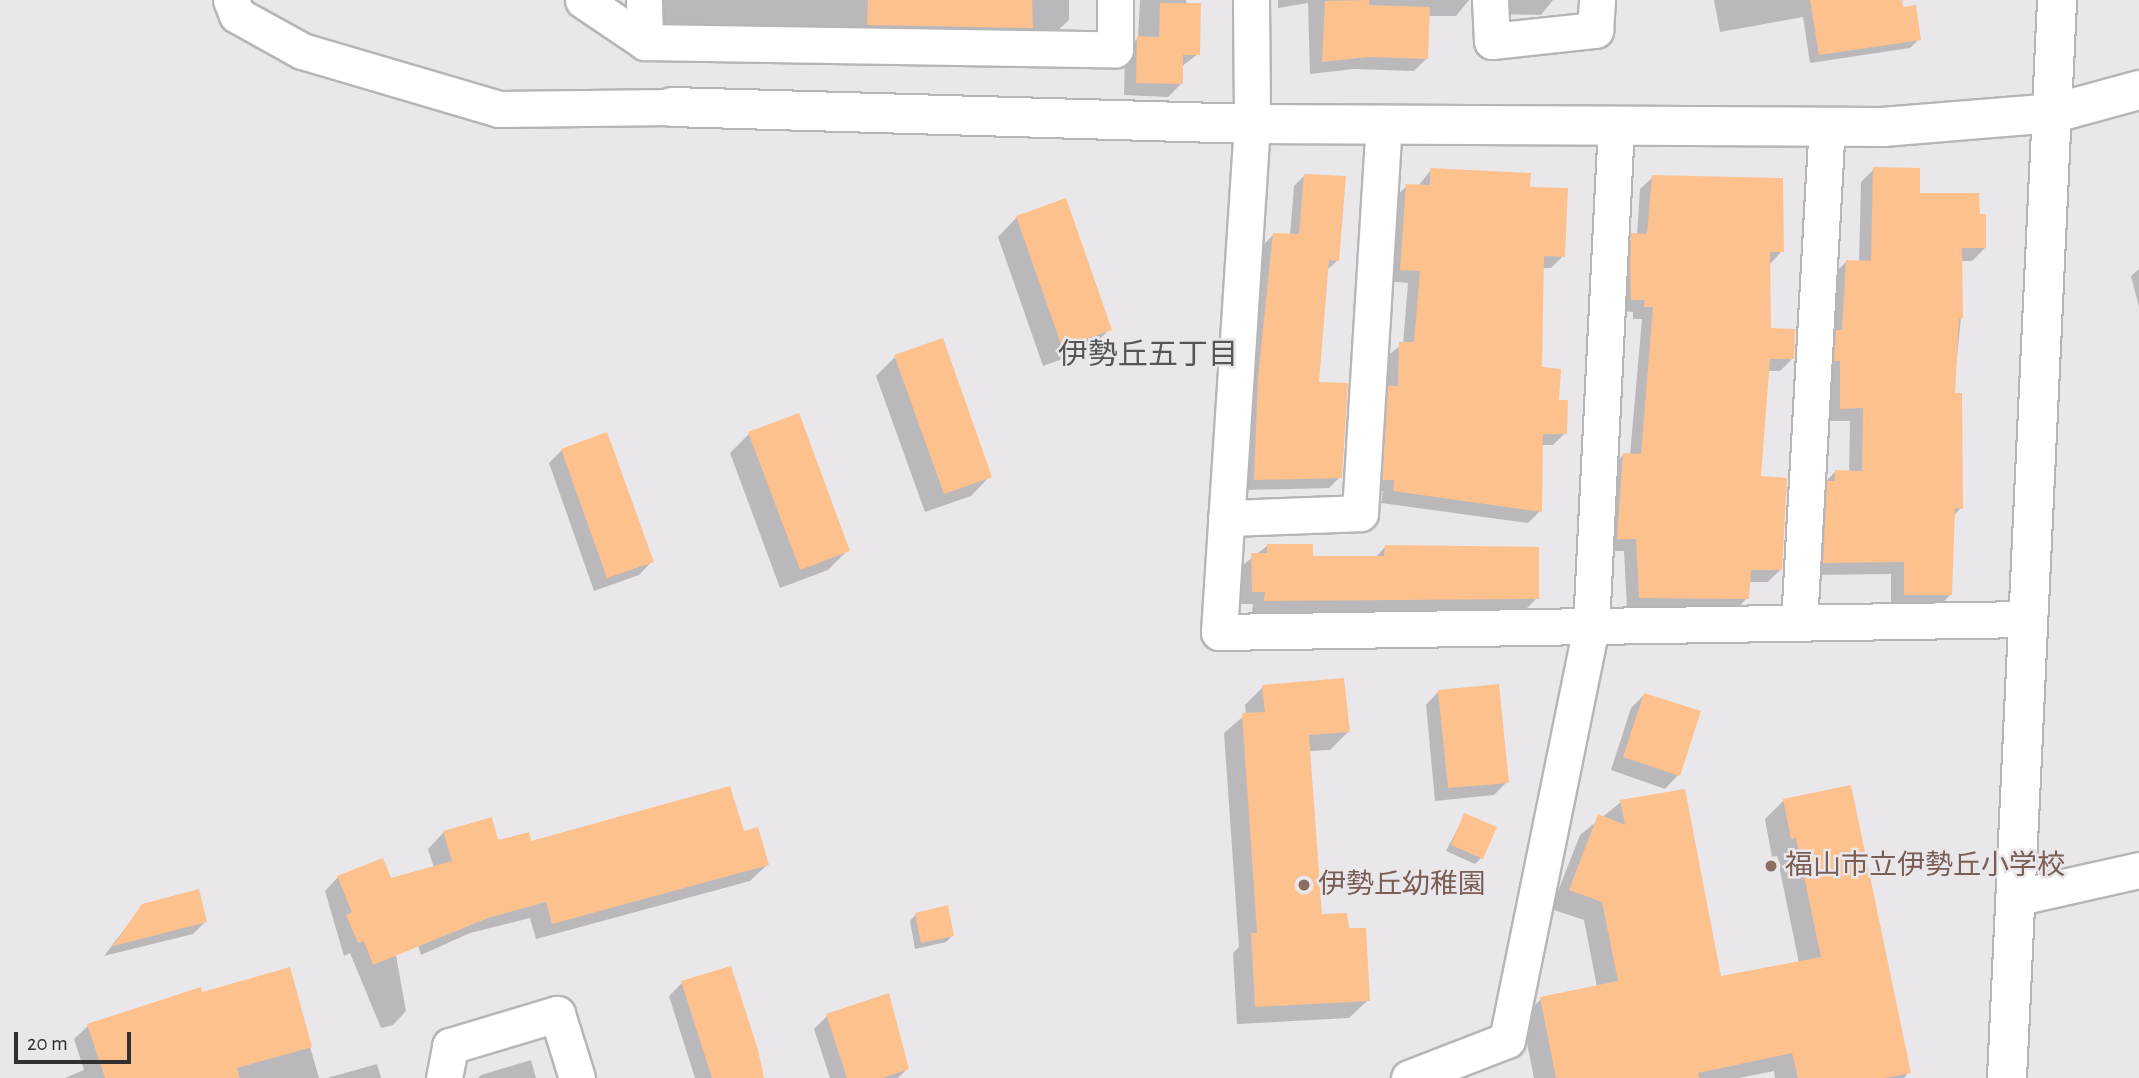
<!DOCTYPE html>
<html>
<head>
<meta charset="utf-8">
<style>
	body { margin:0 }
	#map { position:relative; width:2139px; height:1078px; overflow:hidden; background:#eae7eb; font-family:"Alegreya Sans","Noto Sans JP",sans-serif }
	div>[style] { position:absolute }
	.shadow>* { inset:0; background:#0003 }
	.building>* { inset:0; background:#fdc18e }
	.roads { filter:drop-shadow(2px 0 #b7b5b8) drop-shadow(-2px 0 #b7b5b8) drop-shadow(0 2px #b7b5b8) drop-shadow(0 -2px #b7b5b8) }
	.street>* { height:35px; margin:-17.5px; padding:0 17.5px; transform-origin:17.5px; border-radius:17.5px; background:#fff }
	.secondary>* { height:38px; margin:-19px; padding:0 19px; transform-origin:19px; border-radius:19px; background:#fff }
	.dots>* { width:19px; height:19px; translate:-50% -50%; box-sizing:border-box; border:4px solid #eae7eb; border-radius:50% }
	span { translate:-50% -50%; white-space:nowrap; text-align:center; line-height:1.15; -webkit-text-stroke:5px #eae7eb; paint-order:stroke }
	.education-label { font-size:28px; color:#785e54 }
	.left { translate:0 -50%; text-align:left }
	.neighbourhood-label { font-size:30px; color:#565558 }
	.scale { position:absolute; left:14px; top:1032px; width:117px; height:32px; box-sizing:border-box; border:4px solid #313132; border-top:0; padding-left:9px; font-size:21px; line-height:24px; white-space:nowrap; color:#313132; -webkit-text-stroke:5px #eae7eb; paint-order:stroke }
</style>
</head>
<body>
<div id="map">
	<div class="shadow">
		<i style="clip-path:polygon(653px 0,1069px 0,1069px 20px,1056px 32px,663px 34px,663px 23px,653px 23px)"></i>
		<i style="clip-path:polygon(1140px 0,1186px 0,1198px 54px,1181px 67px,1181px 84px,1168px 97px,1124px 95px,1125px 51px,1138px 38px)"></i>
		<i style="clip-path:polygon(1278px 0,1469px 0,1456px 16px,1428px 16px,1427px 58px,1414px 71px,1354px 69px,1310px 74px,1308px 3px,1278px 8px)"></i>
		<i style="clip-path:polygon(1492px 0,1553px 0,1541px 15px,1498px 14px)"></i>
		<i style="clip-path:polygon(1714px 0,1900px 0,1919px 39px,1910px 48px,1810px 63px,1803px 17px,1720px 32px)"></i>
		<i style="clip-path:polygon(1874px 169px,1918px 195px,1978px 216px,1985px 248px,1972px 261px,1961px 261px,1961px 318px,1953px 395px,1961px 508px,1953px 516px,1950px 595px,1937px 608px,1891px 607px,1891px 574px,1810px 575px,1822px 485px,1835px 472px,1849px 472px,1850px 421px,1827px 421px,1834px 274px,1847px 261px,1859px 262px,1861px 182px)"></i>
		<i style="clip-path:polygon(1431px 170px,1528px 188px,1563px 256px,1551px 268px,1542px 268px,1540px 369px,1565px 433px,1553px 445px,1541px 445px,1540px 511px,1528px 523px,1381px 503px,1383px 491px,1371px 491px,1376px 400px,1387px 389px,1387px 356px,1403px 344px,1408px 283px,1388px 281px,1394px 198px,1407px 186px,1418px 186px)"></i>
		<i style="clip-path:polygon(1305px 175px,1338px 260px,1326px 271px,1317px 384px,1340px 477px,1329px 488px,1244px 490px,1248px 390px,1263px 245px,1274px 234px,1290px 235px,1294px 186px)"></i>
		<i style="clip-path:polygon(1653px 177px,1782px 251px,1770px 264px,1770px 329px,1792px 359px,1780px 371px,1767px 371px,1760px 478px,1780px 570px,1768px 582px,1748px 582px,1747px 598px,1735px 611px,1627px 609px,1624px 551px,1605px 551px,1611px 468px,1623px 455px,1630px 455px,1642px 319px,1633px 319px,1633px 312px,1619px 311px,1620px 248px,1637px 235px,1640px 189px)"></i>
		<i style="clip-path:polygon(1017px 217px,1110px 329px,1090px 349px,1043px 366px,998px 237px)"></i>
		<i style="clip-path:polygon(2139px 269px,2139px 307px,2131px 276px)"></i>
		<i style="clip-path:polygon(895px 357px,990px 476px,971px 496px,925px 512px,876px 376px)"></i>
		<i style="clip-path:polygon(749px 434px,848px 550px,828px 570px,780px 588px,730px 453px)"></i>
		<i style="clip-path:polygon(562px 450px,652px 561px,639px 575px,594px 591px,549px 463px)"></i>
		<i style="clip-path:polygon(1267px 546px,1312px 558px,1375px 558px,1385px 547px,1537px 598px,1524px 611px,1252px 613px,1253px 604px,1240px 604px,1239px 568px)"></i>
		<i style="clip-path:polygon(1263px 687px,1348px 732px,1330px 750px,1309px 751px,1320px 916px,1368px 1000px,1349px 1018px,1237px 1024px,1233px 953px,1239px 947px,1224px 733px,1246px 714px,1245px 705px)"></i>
		<i style="clip-path:polygon(1439px 691px,1507px 782px,1494px 795px,1435px 801px,1426px 705px)"></i>
		<i style="clip-path:polygon(1644px 695px,1678px 775px,1665px 789px,1611px 770px,1631px 708px)"></i>
		<i style="clip-path:polygon(1784px 800px,1909px 1072px,1904px 1078px,1775px 1078px,1774px 1071px,1739px 1078px,1534px 1078px,1522px 1018px,1541px 999px,1597px 987px,1584px 920px,1551px 909px,1580px 835px,1621px 802px,1720px 979px,1799px 963px,1777px 856px,1772px 857px,1765px 819px)"></i>
		<i style="clip-path:polygon(1465px 815px,1481px 858px,1475px 864px,1446px 851px)"></i>
		<i style="clip-path:polygon(444px 832px,530px 844px,743px 833px,767px 865px,750px 881px,536px 939px,530px 918px,470px 933px,421px 955px,400px 889px,434px 868px,428px 849px)"></i>
		<i style="clip-path:polygon(379px 861px,406px 1011px,393px 1025px,381px 1028px,350px 953px,344px 956px,325px 891px,338px 877px)"></i>
		<i style="clip-path:polygon(143px 905px,205px 922px,193px 934px,104px 956px)"></i>
		<i style="clip-path:polygon(916px 914px,952px 936px,946px 942px,915px 949px,910px 921px)"></i>
		<i style="clip-path:polygon(288px 970px,319px 1078px,65px 1078px,84px 1070px,74px 1039px,88px 1026px)"></i>
		<i style="clip-path:polygon(682px 983px,762px 1078px,695px 1078px,669px 996px)"></i>
		<i style="clip-path:polygon(827px 1016px,907px 1069px,898px 1078px,830px 1078px,814px 1029px)"></i>
		<i style="clip-path:polygon(531px 1060px,536px 1078px,478px 1078px,481px 1075px)"></i>
		<i style="clip-path:polygon(377px 1064px,381px 1078px,327px 1078px)"></i>
	</div>
	<div class="building">
		<i style="clip-path:polygon(868px 0,1032px 0,1033px 28px,867px 25px)"></i>
		<i style="clip-path:polygon(1369px 0,1369px 5px,1430px 7px,1428px 59px,1368px 57px,1322px 62px,1325px 1px)"></i>
		<i style="clip-path:polygon(1810px 0,1902px 0,1903px 7px,1916px 5px,1921px 40px,1819px 55px)"></i>
		<i style="clip-path:polygon(1160px 3px,1201px 3px,1200px 55px,1183px 55px,1183px 84px,1136px 83px,1137px 36px,1159px 37px)"></i>
		<i style="clip-path:polygon(1873px 167px,1920px 168px,1920px 193px,1979px 193px,1980px 214px,1986px 214px,1986px 248px,1962px 248px,1963px 319px,1959px 319px,1955px 393px,1962px 393px,1963px 509px,1955px 508px,1952px 595px,1904px 595px,1904px 562px,1823px 563px,1827px 481px,1835px 481px,1835px 470px,1862px 471px,1863px 408px,1840px 409px,1840px 361px,1834px 361px,1836px 330px,1842px 330px,1846px 260px,1871px 261px)"></i>
		<i style="clip-path:polygon(1430px 168px,1531px 173px,1530px 187px,1568px 188px,1565px 257px,1544px 256px,1542px 367px,1561px 369px,1559px 400px,1568px 400px,1567px 434px,1543px 434px,1542px 512px,1393px 491px,1394px 480px,1382px 480px,1388px 386px,1398px 386px,1399px 342px,1414px 342px,1420px 271px,1400px 270px,1406px 184px,1430px 185px)"></i>
		<i style="clip-path:polygon(1304px 174px,1346px 176px,1339px 261px,1329px 260px,1319px 382px,1348px 383px,1342px 478px,1254px 480px,1258px 378px,1273px 233px,1299px 234px)"></i>
		<i style="clip-path:polygon(1652px 175px,1783px 178px,1784px 252px,1770px 252px,1771px 328px,1795px 329px,1794px 359px,1770px 359px,1761px 476px,1787px 478px,1782px 570px,1751px 570px,1749px 599px,1639px 598px,1636px 539px,1617px 539px,1623px 453px,1641px 454px,1653px 307px,1644px 307px,1645px 300px,1631px 300px,1630px 265px,1631px 233px,1647px 234px)"></i>
		<i style="clip-path:polygon(1066px 198px,1112px 330px,1062px 347px,1016px 216px)"></i>
		<i style="clip-path:polygon(943px 338px,992px 477px,944px 494px,894px 355px)"></i>
		<i style="clip-path:polygon(799px 413px,850px 551px,800px 570px,748px 432px)"></i>
		<i style="clip-path:polygon(607px 432px,654px 562px,607px 578px,561px 449px)"></i>
		<i style="clip-path:polygon(1267px 544px,1313px 544px,1313px 556px,1384px 556px,1385px 545px,1539px 547px,1539px 599px,1264px 601px,1265px 592px,1252px 592px,1251px 553px,1267px 553px)"></i>
		<i style="clip-path:polygon(1344px 678px,1350px 732px,1309px 735px,1322px 914px,1347px 913px,1349px 928px,1366px 928px,1370px 1001px,1255px 1007px,1251px 933px,1257px 933px,1242px 713px,1265px 712px,1262px 685px)"></i>
		<i style="clip-path:polygon(1499px 684px,1509px 783px,1448px 788px,1438px 690px)"></i>
		<i style="clip-path:polygon(1644px 693px,1701px 711px,1680px 776px,1623px 757px)"></i>
		<i style="clip-path:polygon(1851px 785px,1911px 1073px,1885px 1078px,1798px 1078px,1792px 1053px,1698px 1073px,1699px 1078px,1556px 1078px,1540px 997px,1618px 981px,1602px 902px,1569px 890px,1598px 814px,1625px 825px,1620px 800px,1685px 789px,1721px 976px,1821px 957px,1796px 838px,1791px 839px,1783px 799px)"></i>
		<i style="clip-path:polygon(730px 786px,744px 831px,758px 827px,769px 865px,552px 924px,546px 902px,488px 918px,373px 965px,364px 941px,358px 943px,346px 915px,352px 912px,337px 876px,383px 858px,391px 878px,452px 861px,443px 831px,492px 817px,498px 840px,529px 832px,531px 841px)"></i>
		<i style="clip-path:polygon(1464px 813px,1497px 827px,1483px 859px,1451px 845px)"></i>
		<i style="clip-path:polygon(199px 889px,207px 922px,113px 946px,142px 904px)"></i>
		<i style="clip-path:polygon(948px 905px,954px 936px,921px 943px,915px 913px)"></i>
		<i style="clip-path:polygon(731px 966px,758px 1050px,764px 1078px,712px 1078px,681px 981px)"></i>
		<i style="clip-path:polygon(290px 967px,312px 1047px,237px 1068px,240px 1078px,105px 1078px,87px 1024px,201px 987px,202px 992px)"></i>
		<i style="clip-path:polygon(889px 993px,909px 1069px,882px 1078px,847px 1078px,826px 1014px)"></i>
	</div>
	<div class="roads">
		<div class="street">
			<i style="left:231px;top:0;width:16px;rotate:68deg"></i>
			<i style="left:237px;top:15px;width:74px;rotate:29deg"></i>
			<i style="left:302px;top:51px;width:205px;rotate:16.4deg"></i>
			<i style="left:499px;top:109px;width:173px;rotate:-0.7deg"></i>
			<i style="left:583px;top:0;width:75px;rotate:34.1deg"></i>
			<i style="left:645px;top:42px;width:470px;rotate:0.9deg"></i>
			<i style="left:1115px;top:49px;width:49px;rotate:-90deg"></i>
			<i style="left:644px;top:0;width:42px;rotate:88.6deg"></i>
			<i style="left:1251px;top:0;width:124px;rotate:89.5deg"></i>
			<i style="left:1252px;top:124px;width:509px;rotate:93.72deg"></i>
			<i style="left:1219px;top:632px;width:810px;rotate:-0.92deg"></i>
			<i style="left:1490px;top:0;width:41px;rotate:87.2deg"></i>
			<i style="left:1492px;top:41px;width:104px;rotate:-6.1deg"></i>
			<i style="left:1595px;top:30px;width:30px;rotate:-86deg"></i>
			<i style="left:1226px;top:518px;width:134px;rotate:-2.1deg"></i>
			<i style="left:1360px;top:513px;width:390px;rotate:-86.5deg"></i>
			<i style="left:1799px;top:623px;width:498px;rotate:-86.8deg"></i>
			<i style="left:2014px;top:898px;width:128px;rotate:-12.6deg"></i>
			<i style="left:444px;top:1078px;width:33px;rotate:-79deg"></i>
			<i style="left:450px;top:1046px;width:112px;rotate:-16.7deg"></i>
			<i style="left:557px;top:1014px;width:67px;rotate:72.6deg"></i>
			<i style="left:1409px;top:1078px;width:105px;rotate:-21.2deg"></i>
			<i style="left:1507px;top:1040px;width:422px;rotate:-78.5deg"></i>
			<i style="left:1591px;top:626px;width:502px;rotate:-87.14deg"></i>
		</div>
		<div class="secondary">
			<i style="left:672px;top:107px;width:580px;rotate:1.68deg"></i>
			<i style="left:1252px;top:124px;width:631px;rotate:0.27deg"></i>
			<i style="left:1883px;top:127px;width:173px;rotate:-4.7deg"></i>
			<i style="left:2055px;top:113px;width:87px;rotate:-15.3deg"></i>
			<i style="left:2007px;top:1078px;width:1079px;rotate:-87.34deg"></i>
		</div>
	</div>
	<div class="dots">
		<i style="left:1771px;top:866px;background:#8d6e63"></i>
		<i style="left:1304px;top:885px;background:#8d6e63"></i>
	</div>
	<div class="education-label">
		<span class="left" style="left:1785px;top:866px">福山市立伊勢丘小学校</span>
		<span class="left" style="left:1318px;top:885px">伊勢丘幼稚園</span>
	</div>
	<div class="neighbourhood-label">
		<span style="left:1148px;top:355px">伊勢丘五丁目</span>
	</div>
	<div class="scale">20 m</div>
</div>
</body>
</html>
